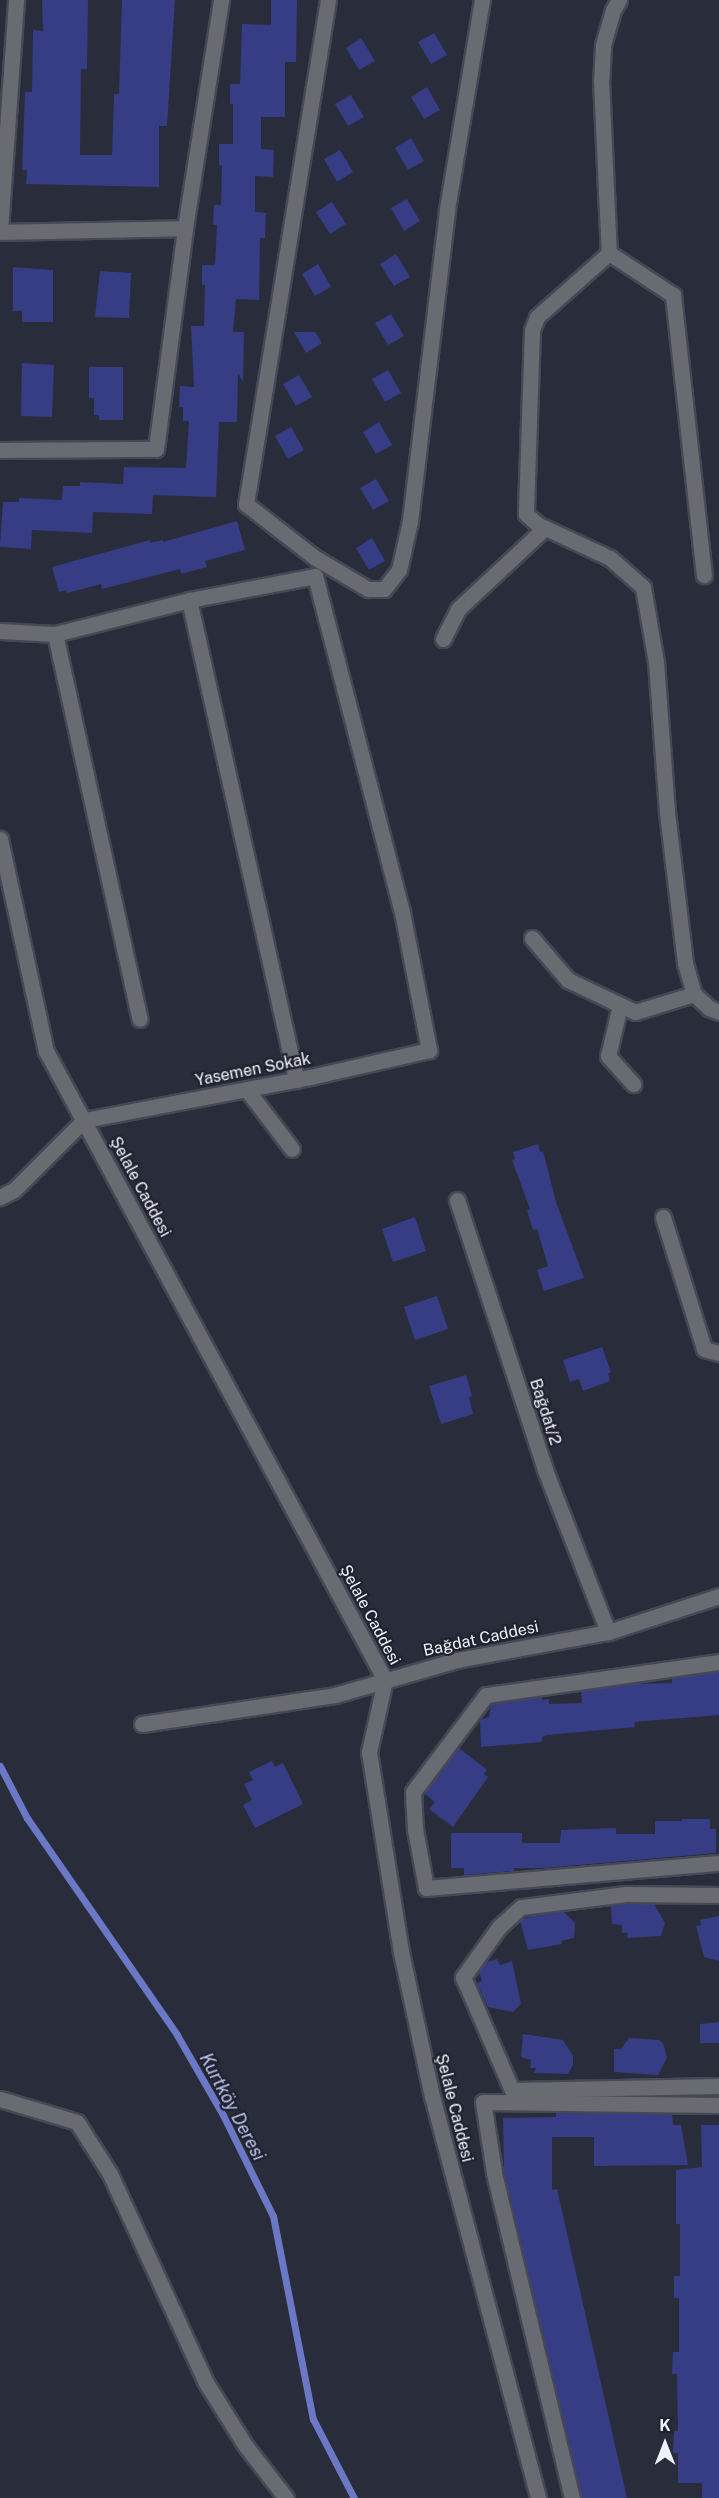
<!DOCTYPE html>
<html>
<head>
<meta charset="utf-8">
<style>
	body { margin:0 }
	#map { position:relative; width:719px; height:2498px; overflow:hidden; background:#292c3a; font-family:"Public Sans",sans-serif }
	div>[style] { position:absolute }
	.stream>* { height:7px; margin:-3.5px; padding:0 3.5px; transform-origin:3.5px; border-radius:3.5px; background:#6b78c5 }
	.building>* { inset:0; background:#363d85 }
	.roads { filter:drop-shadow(2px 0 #454855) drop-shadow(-2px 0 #454855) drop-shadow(0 2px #454855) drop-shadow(0 -2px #454855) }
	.minor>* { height:15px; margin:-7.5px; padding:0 7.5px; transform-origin:7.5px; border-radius:7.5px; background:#696b72 }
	span { translate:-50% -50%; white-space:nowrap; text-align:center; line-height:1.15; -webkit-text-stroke:4.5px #20222f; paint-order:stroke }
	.street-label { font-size:16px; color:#f0f2fb }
	.water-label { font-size:18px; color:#bcc5ef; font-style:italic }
	.north { position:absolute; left:635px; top:2414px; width:60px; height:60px; -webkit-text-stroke:4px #20222f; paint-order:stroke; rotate:0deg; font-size:16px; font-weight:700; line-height:24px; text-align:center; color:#f0f2fb }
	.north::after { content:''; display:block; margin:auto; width:21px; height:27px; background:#f0f2fb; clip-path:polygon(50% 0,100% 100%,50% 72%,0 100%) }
</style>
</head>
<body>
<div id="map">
	<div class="stream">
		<i style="left:0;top:1766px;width:59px;rotate:62.6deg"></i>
		<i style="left:27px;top:1818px;width:264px;rotate:55.3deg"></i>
		<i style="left:177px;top:2035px;width:92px;rotate:60.1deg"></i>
		<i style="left:223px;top:2115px;width:113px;rotate:63.7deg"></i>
		<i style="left:273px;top:2216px;width:207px;rotate:78.9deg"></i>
		<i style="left:313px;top:2419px;width:89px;rotate:62.6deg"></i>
	</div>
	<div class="building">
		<i style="clip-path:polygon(42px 0,88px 0,87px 69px,81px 69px,80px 155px,112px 155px,114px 94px,119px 94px,122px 0,175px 0,167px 126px,159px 126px,159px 187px,26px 184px,27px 170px,22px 170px,25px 92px,32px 92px,33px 30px,43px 31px)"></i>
		<i style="clip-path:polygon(271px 0,297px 0,296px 62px,285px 62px,285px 117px,261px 117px,261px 149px,274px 150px,273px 177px,255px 176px,255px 212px,266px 213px,265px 238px,260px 238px,259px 300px,236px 299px,233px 332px,244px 332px,243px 382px,238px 373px,237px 422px,219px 422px,216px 497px,153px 495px,152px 514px,93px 512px,92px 533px,32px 530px,31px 549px,0 547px,3px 502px,19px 502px,19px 498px,62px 500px,63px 486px,80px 486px,80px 482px,123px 484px,124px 467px,186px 468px,189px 421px,183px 421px,183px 407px,179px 407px,180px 386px,194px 387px,191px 326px,204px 326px,205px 285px,202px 285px,202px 265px,215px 265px,217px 225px,213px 225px,214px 205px,221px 205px,222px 166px,219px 165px,219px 144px,233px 144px,233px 104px,230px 104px,230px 84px,240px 84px,242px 24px,271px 25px)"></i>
		<i style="clip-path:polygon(434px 33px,447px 55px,431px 64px,418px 42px)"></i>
		<i style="clip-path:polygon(361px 38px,375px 61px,359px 70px,346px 48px)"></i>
		<i style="clip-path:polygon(427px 87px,440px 110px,424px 119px,411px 97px)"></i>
		<i style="clip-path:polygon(351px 95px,364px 117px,348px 126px,335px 104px)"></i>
		<i style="clip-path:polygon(411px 138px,424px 161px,408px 170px,395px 148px)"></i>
		<i style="clip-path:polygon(340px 150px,353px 172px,337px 182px,324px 159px)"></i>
		<i style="clip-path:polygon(407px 199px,420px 221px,404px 231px,391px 208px)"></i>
		<i style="clip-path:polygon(332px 202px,346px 224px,330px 234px,316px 212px)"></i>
		<i style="clip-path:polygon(396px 254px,410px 277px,394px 286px,380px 264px)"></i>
		<i style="clip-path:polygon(318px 264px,331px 287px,315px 296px,302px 274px)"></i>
		<i style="clip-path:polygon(13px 267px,53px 270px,53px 322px,22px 322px,22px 311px,13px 311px)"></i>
		<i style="clip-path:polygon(100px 271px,131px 273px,129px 318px,95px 317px)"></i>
		<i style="clip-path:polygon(391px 314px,404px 336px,388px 345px,375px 323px)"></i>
		<i style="clip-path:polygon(294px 332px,315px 332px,322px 343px,306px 353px)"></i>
		<i style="clip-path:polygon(22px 363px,54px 365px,52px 417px,21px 416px)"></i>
		<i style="clip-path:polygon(89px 367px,123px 367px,123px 420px,99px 420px,99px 415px,94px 415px,94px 398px,89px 398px)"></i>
		<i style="clip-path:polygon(388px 370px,401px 393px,385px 402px,372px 379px)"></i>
		<i style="clip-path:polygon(299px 375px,312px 397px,296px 406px,283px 384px)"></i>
		<i style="clip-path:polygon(379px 422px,392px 445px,376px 454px,363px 432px)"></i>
		<i style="clip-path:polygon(291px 427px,304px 450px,288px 459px,275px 436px)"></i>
		<i style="clip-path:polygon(376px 479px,389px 501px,373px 510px,360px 488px)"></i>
		<i style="clip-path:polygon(237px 521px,245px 550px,205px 561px,207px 567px,181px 574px,180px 569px,102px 589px,101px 584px,67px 593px,66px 590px,59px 592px,52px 567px,150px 540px,150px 543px,163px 540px,163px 542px)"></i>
		<i style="clip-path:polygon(372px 538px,385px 561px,369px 570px,356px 548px)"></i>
		<i style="clip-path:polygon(538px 1144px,540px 1152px,543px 1151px,556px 1202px,584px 1278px,544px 1291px,537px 1270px,548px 1266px,537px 1229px,533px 1230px,527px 1210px,530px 1209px,512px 1160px,515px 1159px,513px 1152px)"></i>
		<i style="clip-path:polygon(415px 1217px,426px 1251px,393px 1262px,382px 1229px)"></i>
		<i style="clip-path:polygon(437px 1296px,448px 1329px,415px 1340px,404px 1307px)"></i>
		<i style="clip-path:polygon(602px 1347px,611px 1372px,608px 1374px,610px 1381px,583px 1391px,579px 1379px,570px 1382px,563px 1360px)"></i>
		<i style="clip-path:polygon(466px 1375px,472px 1396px,469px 1397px,473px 1414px,441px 1424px,429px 1386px)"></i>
		<i style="clip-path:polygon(719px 1672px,719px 1715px,634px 1722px,635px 1727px,547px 1735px,542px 1737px,542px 1742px,481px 1747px,480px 1720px,489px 1717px,491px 1704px,542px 1697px,542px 1700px,549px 1699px,549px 1704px,582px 1703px,581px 1691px,634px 1684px,672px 1683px,672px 1678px)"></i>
		<i style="clip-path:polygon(459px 1748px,487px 1770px,484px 1774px,488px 1777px,453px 1827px,429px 1809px,435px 1802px,424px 1793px)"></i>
		<i style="clip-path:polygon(272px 1761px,275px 1767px,283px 1763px,303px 1804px,255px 1828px,243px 1805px,252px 1800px,244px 1784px,253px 1780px,249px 1772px)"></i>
		<i style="clip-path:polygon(682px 1819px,710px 1819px,710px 1829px,716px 1829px,716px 1853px,544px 1868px,514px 1868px,514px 1871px,464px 1875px,464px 1868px,451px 1868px,451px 1833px,522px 1833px,522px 1843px,560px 1843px,561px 1830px,616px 1828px,616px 1834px,655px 1834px,655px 1821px,682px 1821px)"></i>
		<i style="clip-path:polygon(623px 1904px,654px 1904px,665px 1923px,661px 1936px,627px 1938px,628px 1933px,622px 1933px,622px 1925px,612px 1924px,611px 1906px)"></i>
		<i style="clip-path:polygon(564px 1912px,575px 1923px,574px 1938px,561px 1941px,562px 1944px,528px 1950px,520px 1921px,531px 1916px)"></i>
		<i style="clip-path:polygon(719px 1916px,719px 1961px,704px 1957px,696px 1926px,701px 1925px,700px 1920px)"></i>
		<i style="clip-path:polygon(497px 1959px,500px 1965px,512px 1961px,521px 2004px,513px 2012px,488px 2007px,477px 1983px,482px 1981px,479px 1972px,485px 1963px)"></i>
		<i style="clip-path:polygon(719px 2022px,719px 2043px,700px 2043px,700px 2024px)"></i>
		<i style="clip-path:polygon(523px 2034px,563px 2040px,573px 2056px,573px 2065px,568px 2074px,534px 2073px,536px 2068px,530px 2068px,531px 2060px,521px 2057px)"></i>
		<i style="clip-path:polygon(629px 2038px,659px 2040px,663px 2043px,667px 2058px,658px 2075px,614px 2072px,614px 2049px,621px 2049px)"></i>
		<i style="clip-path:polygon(556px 2113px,672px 2114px,673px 2125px,681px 2125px,688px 2165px,594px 2166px,594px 2137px,552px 2137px,552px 2190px,557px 2189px,627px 2498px,582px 2498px,504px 2172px,503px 2118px,556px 2117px)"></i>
		<i style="clip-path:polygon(701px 2125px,719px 2125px,719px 2498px,702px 2498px,702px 2483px,678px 2483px,678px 2453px,673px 2453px,674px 2431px,678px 2431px,677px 2374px,672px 2374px,673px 2352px,679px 2352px,679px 2298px,674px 2298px,674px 2276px,680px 2276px,680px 2224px,676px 2224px,676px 2170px,702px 2167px)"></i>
	</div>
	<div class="roads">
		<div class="minor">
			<i style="left:328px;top:0;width:511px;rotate:99.24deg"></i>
			<i style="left:246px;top:504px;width:86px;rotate:37.9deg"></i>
			<i style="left:314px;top:557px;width:63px;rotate:30.7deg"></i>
			<i style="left:368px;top:589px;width:16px"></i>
			<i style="left:384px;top:589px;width:24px;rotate:-52deg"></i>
			<i style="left:399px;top:570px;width:50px;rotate:-77.3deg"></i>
			<i style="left:410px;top:521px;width:314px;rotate:-83.2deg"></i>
			<i style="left:447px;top:209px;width:212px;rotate:-80.5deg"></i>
			<i style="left:619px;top:0;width:12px;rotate:121deg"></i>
			<i style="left:613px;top:10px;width:37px;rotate:106deg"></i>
			<i style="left:603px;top:46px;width:34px;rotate:93deg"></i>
			<i style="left:601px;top:80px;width:173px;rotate:87.4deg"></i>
			<i style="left:609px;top:253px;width:96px;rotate:138.4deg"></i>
			<i style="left:537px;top:317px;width:14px;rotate:111deg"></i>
			<i style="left:532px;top:330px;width:184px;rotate:91.9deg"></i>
			<i style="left:526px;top:514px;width:15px;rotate:42deg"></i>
			<i style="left:537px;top:524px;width:81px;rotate:25deg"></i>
			<i style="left:610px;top:558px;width:44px;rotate:41.3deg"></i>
			<i style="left:643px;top:587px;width:76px;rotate:80.2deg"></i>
			<i style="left:656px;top:662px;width:150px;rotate:85.8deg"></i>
			<i style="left:667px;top:812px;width:152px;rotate:83.2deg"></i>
			<i style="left:685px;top:963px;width:32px;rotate:74deg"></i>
			<i style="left:694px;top:994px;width:21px;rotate:43deg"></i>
			<i style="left:709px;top:1008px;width:11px;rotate:22deg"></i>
			<i style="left:0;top:230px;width:231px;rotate:-86deg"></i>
			<i style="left:0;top:232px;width:185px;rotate:-1.2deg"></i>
			<i style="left:185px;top:228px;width:231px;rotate:-81deg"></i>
			<i style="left:609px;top:253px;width:77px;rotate:33.3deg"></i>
			<i style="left:673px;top:295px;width:282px;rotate:83.7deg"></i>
			<i style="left:0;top:450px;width:156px;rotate:-0.4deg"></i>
			<i style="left:156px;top:449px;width:223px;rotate:-82.5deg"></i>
			<i style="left:189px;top:600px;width:492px;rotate:77.4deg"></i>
			<i style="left:0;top:631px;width:55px;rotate:3.1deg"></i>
			<i style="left:55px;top:634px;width:138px;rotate:-14.2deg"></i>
			<i style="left:189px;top:600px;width:128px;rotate:-10.8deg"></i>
			<i style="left:315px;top:576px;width:347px;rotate:75.5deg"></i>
			<i style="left:402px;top:912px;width:141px;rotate:78.9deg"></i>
			<i style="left:429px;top:1050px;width:122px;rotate:167.2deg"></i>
			<i style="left:310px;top:1077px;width:230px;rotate:169.2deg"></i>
			<i style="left:84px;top:1120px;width:99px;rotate:135deg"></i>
			<i style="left:14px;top:1190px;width:16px;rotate:153deg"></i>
			<i style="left:55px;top:634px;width:394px;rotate:77.6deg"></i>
			<i style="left:443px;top:639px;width:34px;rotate:-63deg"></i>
			<i style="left:458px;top:609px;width:119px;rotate:-43deg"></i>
			<i style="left:0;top:839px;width:217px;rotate:77.8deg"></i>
			<i style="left:46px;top:1051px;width:715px;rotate:61.68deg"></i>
			<i style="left:385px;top:1680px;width:74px;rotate:102.5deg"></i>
			<i style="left:369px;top:1752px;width:203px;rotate:80.9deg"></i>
			<i style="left:401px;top:1952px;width:147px;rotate:77.9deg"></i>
			<i style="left:432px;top:2096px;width:416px;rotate:75.2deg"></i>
			<i style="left:532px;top:938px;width:55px;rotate:49.4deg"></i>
			<i style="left:568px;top:980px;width:74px;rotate:25.5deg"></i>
			<i style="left:635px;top:1012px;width:62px;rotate:-17deg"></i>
			<i style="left:620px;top:1005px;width:52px;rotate:103.2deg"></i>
			<i style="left:608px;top:1056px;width:38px;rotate:48deg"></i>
			<i style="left:247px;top:1090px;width:74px;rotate:52.7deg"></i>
			<i style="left:457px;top:1200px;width:284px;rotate:71.9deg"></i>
			<i style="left:545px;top:1470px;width:174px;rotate:68.7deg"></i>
			<i style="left:663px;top:1217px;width:138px;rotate:72.7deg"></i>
			<i style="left:704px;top:1349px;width:16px;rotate:15deg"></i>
			<i style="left:719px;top:1662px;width:235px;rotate:171.9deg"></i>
			<i style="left:486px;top:1695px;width:121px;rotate:127deg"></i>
			<i style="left:413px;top:1792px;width:37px;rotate:87deg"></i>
			<i style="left:415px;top:1829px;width:60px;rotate:79.4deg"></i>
			<i style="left:426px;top:1888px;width:294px;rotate:-4.9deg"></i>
			<i style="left:142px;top:1724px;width:195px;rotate:-8.5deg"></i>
			<i style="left:335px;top:1695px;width:127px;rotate:-16deg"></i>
			<i style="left:457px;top:1660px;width:154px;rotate:-10.5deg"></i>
			<i style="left:608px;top:1632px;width:117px;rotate:-18deg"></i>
			<i style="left:719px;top:1895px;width:93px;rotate:-179.4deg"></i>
			<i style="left:626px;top:1894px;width:106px;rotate:172.9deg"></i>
			<i style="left:521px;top:1907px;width:30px;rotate:138deg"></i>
			<i style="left:499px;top:1927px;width:62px;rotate:125.8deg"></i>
			<i style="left:463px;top:1977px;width:123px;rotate:66.6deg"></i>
			<i style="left:512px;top:2090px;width:207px;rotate:-1.1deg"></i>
			<i style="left:0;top:2099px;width:80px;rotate:16.6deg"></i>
			<i style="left:77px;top:2122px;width:62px;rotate:57.6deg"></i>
			<i style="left:110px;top:2174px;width:228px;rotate:65.3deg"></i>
			<i style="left:205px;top:2381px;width:75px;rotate:58deg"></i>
			<i style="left:245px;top:2445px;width:67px;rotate:52.3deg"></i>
			<i style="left:572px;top:2498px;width:335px;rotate:-103.5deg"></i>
			<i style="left:494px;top:2172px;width:71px;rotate:-98.9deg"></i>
			<i style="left:483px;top:2102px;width:236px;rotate:0.7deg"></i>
		</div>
	</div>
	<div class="street-label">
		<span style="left:253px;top:1070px;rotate:-11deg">Yasemen Sokak</span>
		<span style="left:140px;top:1187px;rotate:62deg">Şelale Caddesi</span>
		<span style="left:545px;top:1412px;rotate:72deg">Bağdat/2</span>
		<span style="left:370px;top:1615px;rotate:62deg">Şelale Caddesi</span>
		<span style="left:481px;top:1639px;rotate:-12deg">Bağdat Caddesi</span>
		<span style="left:454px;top:2108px;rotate:76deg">Şelale Caddesi</span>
	</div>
	<div class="water-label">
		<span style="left:232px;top:2107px;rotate:62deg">Kurtköy Deresi</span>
	</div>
	<div class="north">K</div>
</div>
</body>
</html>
